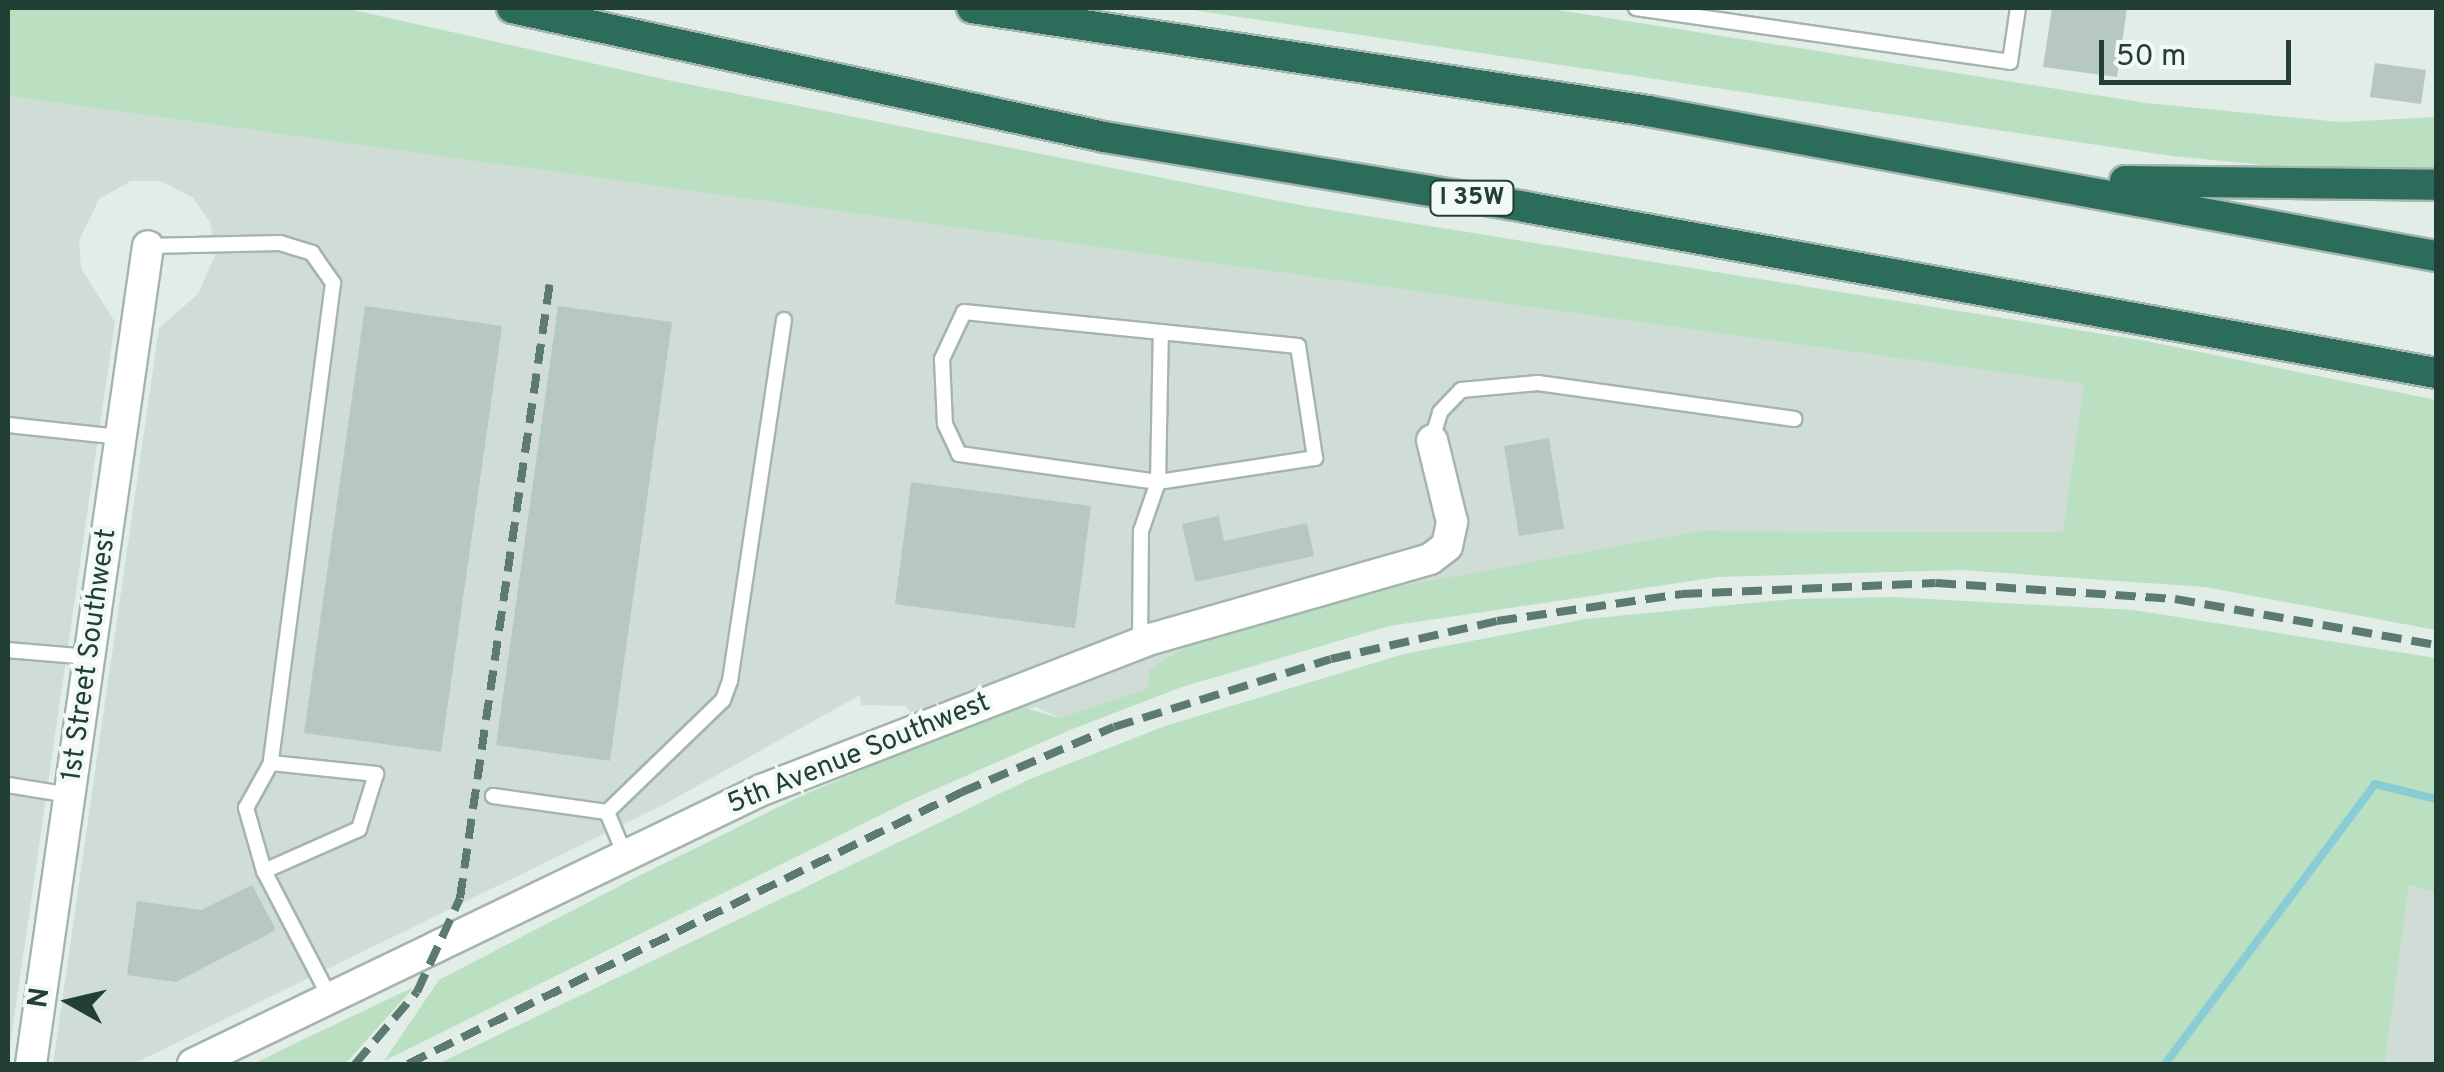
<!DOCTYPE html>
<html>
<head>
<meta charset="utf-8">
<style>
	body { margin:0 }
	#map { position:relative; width:2444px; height:1072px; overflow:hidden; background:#e2ede7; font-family:Overpass,sans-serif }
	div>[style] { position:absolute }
	.built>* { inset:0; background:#d0ddd6 }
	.green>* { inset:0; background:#badfc1 }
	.stream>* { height:8px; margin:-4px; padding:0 4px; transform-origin:4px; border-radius:4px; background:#88cdd4 }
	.building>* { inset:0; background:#b7c8c0 }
	.roads { filter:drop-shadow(2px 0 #a4b5ae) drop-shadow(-2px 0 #a4b5ae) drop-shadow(0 2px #a4b5ae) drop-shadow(0 -2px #a4b5ae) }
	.lane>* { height:14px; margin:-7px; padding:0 7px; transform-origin:7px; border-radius:7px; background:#fff }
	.secondary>* { height:30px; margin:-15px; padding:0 15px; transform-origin:15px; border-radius:15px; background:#fff }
	.highway>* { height:30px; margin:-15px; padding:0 15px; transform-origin:15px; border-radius:15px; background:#2b6c5b }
	.rail>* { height:8px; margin-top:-4px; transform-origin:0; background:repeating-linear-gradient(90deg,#5c7a70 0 20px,transparent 0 30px) }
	span { translate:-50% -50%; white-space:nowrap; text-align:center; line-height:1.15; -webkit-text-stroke:8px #f3f9f5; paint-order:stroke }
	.shield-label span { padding:2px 8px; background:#f3f9f5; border:2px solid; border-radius:8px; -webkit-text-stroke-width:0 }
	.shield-label { font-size:25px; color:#213f35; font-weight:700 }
	.street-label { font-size:28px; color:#213f35 }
	.frame { position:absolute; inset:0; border:10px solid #213f35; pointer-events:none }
	.north { position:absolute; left:20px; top:952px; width:100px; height:100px; -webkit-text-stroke:8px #f3f9f5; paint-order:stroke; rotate:278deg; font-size:28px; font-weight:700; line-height:40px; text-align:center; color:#213f35 }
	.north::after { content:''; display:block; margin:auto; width:35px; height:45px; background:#213f35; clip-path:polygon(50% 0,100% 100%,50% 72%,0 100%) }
	.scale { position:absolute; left:2099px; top:40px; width:192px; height:45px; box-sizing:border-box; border:5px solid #213f35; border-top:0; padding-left:12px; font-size:30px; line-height:35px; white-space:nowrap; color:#213f35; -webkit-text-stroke:8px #f3f9f5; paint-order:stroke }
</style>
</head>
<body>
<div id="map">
	<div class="built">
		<i style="clip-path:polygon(8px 96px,2085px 384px,2064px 532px,1700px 531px,1196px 642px,1148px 689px,1059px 718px,1036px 707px,960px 727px,948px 701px,911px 713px,905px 706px,861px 705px,860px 695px,665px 804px,133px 1064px,53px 1064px,159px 328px,198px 294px,216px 253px,210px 222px,193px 198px,161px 181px,131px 181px,99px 199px,79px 241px,81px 268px,115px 322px,8px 1060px)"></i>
		<i style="clip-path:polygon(2409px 883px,2436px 893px,2436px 1064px,2385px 1064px)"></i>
	</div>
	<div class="green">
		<i style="clip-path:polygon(8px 8px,344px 8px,672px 81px,1305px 206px,2146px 341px,2436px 400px,2436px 630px,2205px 587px,1962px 570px,1718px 577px,1389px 626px,1182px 687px,1070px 730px,911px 800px,384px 1061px,439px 980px,635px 878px,801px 796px,1016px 705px,1059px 718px,1147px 689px,1150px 669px,1196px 642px,1268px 618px,1343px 597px,1700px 531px,2063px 532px,2084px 384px,8px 96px)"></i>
		<i style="clip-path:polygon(1179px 8px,1545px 8px,2146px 103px,2340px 122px,2436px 117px,2436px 168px,2326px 171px,2172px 156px)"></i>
		<i style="clip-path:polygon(1893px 597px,2133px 610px,2436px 658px,2436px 893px,2409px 884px,2385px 1064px,438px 1064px,1030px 779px,1165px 726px,1404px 654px,1586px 619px,1793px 599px)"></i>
		<i style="clip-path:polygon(414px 987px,345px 1064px,253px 1064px,298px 1042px)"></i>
	</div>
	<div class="stream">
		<i style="left:2165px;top:1064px;width:350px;rotate:-53.1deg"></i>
		<i style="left:2375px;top:784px;width:63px;rotate:13.8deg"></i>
	</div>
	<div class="building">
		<i style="clip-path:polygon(2052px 8px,2127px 8px,2117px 77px,2043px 67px)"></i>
		<i style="clip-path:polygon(2375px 63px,2426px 70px,2421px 104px,2370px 97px)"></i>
		<i style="clip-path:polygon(365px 306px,502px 326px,441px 752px,304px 733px)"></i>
		<i style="clip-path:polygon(558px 306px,672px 322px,610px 761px,496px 745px)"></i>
		<i style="clip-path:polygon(1549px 438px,1564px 529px,1519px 536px,1504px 446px)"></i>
		<i style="clip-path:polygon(911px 482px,1091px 506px,1075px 628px,895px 604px)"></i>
		<i style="clip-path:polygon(1219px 516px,1224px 541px,1307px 523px,1314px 556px,1195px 582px,1182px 524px)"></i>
		<i style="clip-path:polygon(252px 885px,276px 930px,176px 982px,127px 975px,137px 901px,201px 910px)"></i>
	</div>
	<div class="roads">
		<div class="lane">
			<i style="left:1636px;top:8px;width:378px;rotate:8.2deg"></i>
			<i style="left:2010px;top:62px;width:55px;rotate:-81.6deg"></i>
			<i style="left:148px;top:246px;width:132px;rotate:-1.3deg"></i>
			<i style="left:280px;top:243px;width:34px;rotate:17deg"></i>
			<i style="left:312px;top:253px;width:37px;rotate:55deg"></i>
			<i style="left:333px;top:283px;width:484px;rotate:97.4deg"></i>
			<i style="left:8px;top:425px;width:114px;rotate:6.1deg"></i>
			<i style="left:1432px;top:439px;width:28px;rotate:-73deg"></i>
			<i style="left:1440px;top:412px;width:30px;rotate:-46deg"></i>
			<i style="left:1461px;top:390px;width:77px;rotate:-5.2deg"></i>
			<i style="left:1538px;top:383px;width:259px;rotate:8deg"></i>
			<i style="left:1140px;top:643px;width:112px;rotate:-89.5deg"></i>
			<i style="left:1141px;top:531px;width:52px;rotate:-70.9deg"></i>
			<i style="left:1158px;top:482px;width:159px;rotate:-8.7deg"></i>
			<i style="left:1315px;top:458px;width:113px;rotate:-98.6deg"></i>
			<i style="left:1298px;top:346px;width:138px;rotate:-174.2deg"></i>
			<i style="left:1161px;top:332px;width:198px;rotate:-174.2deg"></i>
			<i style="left:964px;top:312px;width:52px;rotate:115.1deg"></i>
			<i style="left:942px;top:359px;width:65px;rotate:87.4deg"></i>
			<i style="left:945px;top:424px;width:33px;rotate:65deg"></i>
			<i style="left:959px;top:454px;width:201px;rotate:8deg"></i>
			<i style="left:1158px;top:482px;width:150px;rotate:-88.9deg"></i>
			<i style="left:8px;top:650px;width:81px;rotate:4.9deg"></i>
			<i style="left:8px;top:785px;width:62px;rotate:9.3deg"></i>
			<i style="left:493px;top:796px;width:115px;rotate:8deg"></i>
			<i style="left:607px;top:812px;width:47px;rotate:67.3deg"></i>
			<i style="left:607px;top:812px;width:161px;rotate:-44deg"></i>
			<i style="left:723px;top:700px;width:20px;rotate:-70deg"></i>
			<i style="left:730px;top:681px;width:365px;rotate:-81.5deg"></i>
			<i style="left:264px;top:871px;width:66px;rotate:-105.9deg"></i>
			<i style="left:246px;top:808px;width:51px;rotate:-60.9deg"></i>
			<i style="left:271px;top:763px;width:106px;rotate:6deg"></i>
			<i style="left:376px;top:774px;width:58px;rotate:107.2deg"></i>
			<i style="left:359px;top:829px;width:104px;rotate:156.1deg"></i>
			<i style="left:264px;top:871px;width:141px;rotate:62.5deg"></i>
		</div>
		<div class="secondary">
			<i style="left:31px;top:1064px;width:826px;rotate:-81.86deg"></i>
			<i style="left:193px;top:1064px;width:634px;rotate:-25.72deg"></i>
			<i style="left:764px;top:789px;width:415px;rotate:-21.2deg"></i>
			<i style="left:1151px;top:639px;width:290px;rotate:-16deg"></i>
			<i style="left:1430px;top:559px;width:21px;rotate:-37deg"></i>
			<i style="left:1447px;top:546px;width:25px;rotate:-78deg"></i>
			<i style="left:1452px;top:522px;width:84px;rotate:-103.7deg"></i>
		</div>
		<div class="highway">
			<i style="left:512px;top:8px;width:606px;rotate:12.29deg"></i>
			<i style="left:1104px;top:137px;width:427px;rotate:9.4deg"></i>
			<i style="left:1525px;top:207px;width:926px;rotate:10.33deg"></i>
			<i style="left:972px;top:8px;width:684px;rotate:8.66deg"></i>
			<i style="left:1648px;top:111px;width:801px;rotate:10.43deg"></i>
			<i style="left:2125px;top:181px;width:311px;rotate:0.7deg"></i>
		</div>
	</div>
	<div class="rail">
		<i style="left:355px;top:1064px;width:95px;rotate:-49.3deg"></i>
		<i style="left:417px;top:992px;width:103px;rotate:-65.4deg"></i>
		<i style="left:460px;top:898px;width:623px;rotate:-81.69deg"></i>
		<i style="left:408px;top:1064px;width:617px;rotate:-26.15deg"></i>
		<i style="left:962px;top:792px;width:165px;rotate:-23.2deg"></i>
		<i style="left:1114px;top:727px;width:227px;rotate:-17.4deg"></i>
		<i style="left:1331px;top:659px;width:170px;rotate:-12.9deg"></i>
		<i style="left:1497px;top:621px;width:187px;rotate:-8.3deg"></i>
		<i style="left:1682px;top:594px;width:254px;rotate:-2.5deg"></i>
		<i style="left:1936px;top:583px;width:240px;rotate:3.8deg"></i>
		<i style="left:2175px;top:599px;width:265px;rotate:10deg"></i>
	</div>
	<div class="shield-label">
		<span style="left:1472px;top:198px">I 35W</span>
	</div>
	<div class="street-label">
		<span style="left:90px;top:655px;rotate:-82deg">1st Street Southwest</span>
		<span style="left:859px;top:754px;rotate:-22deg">5th Avenue Southwest</span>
	</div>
	<div class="frame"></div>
	<div class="north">N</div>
	<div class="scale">50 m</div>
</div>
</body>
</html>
